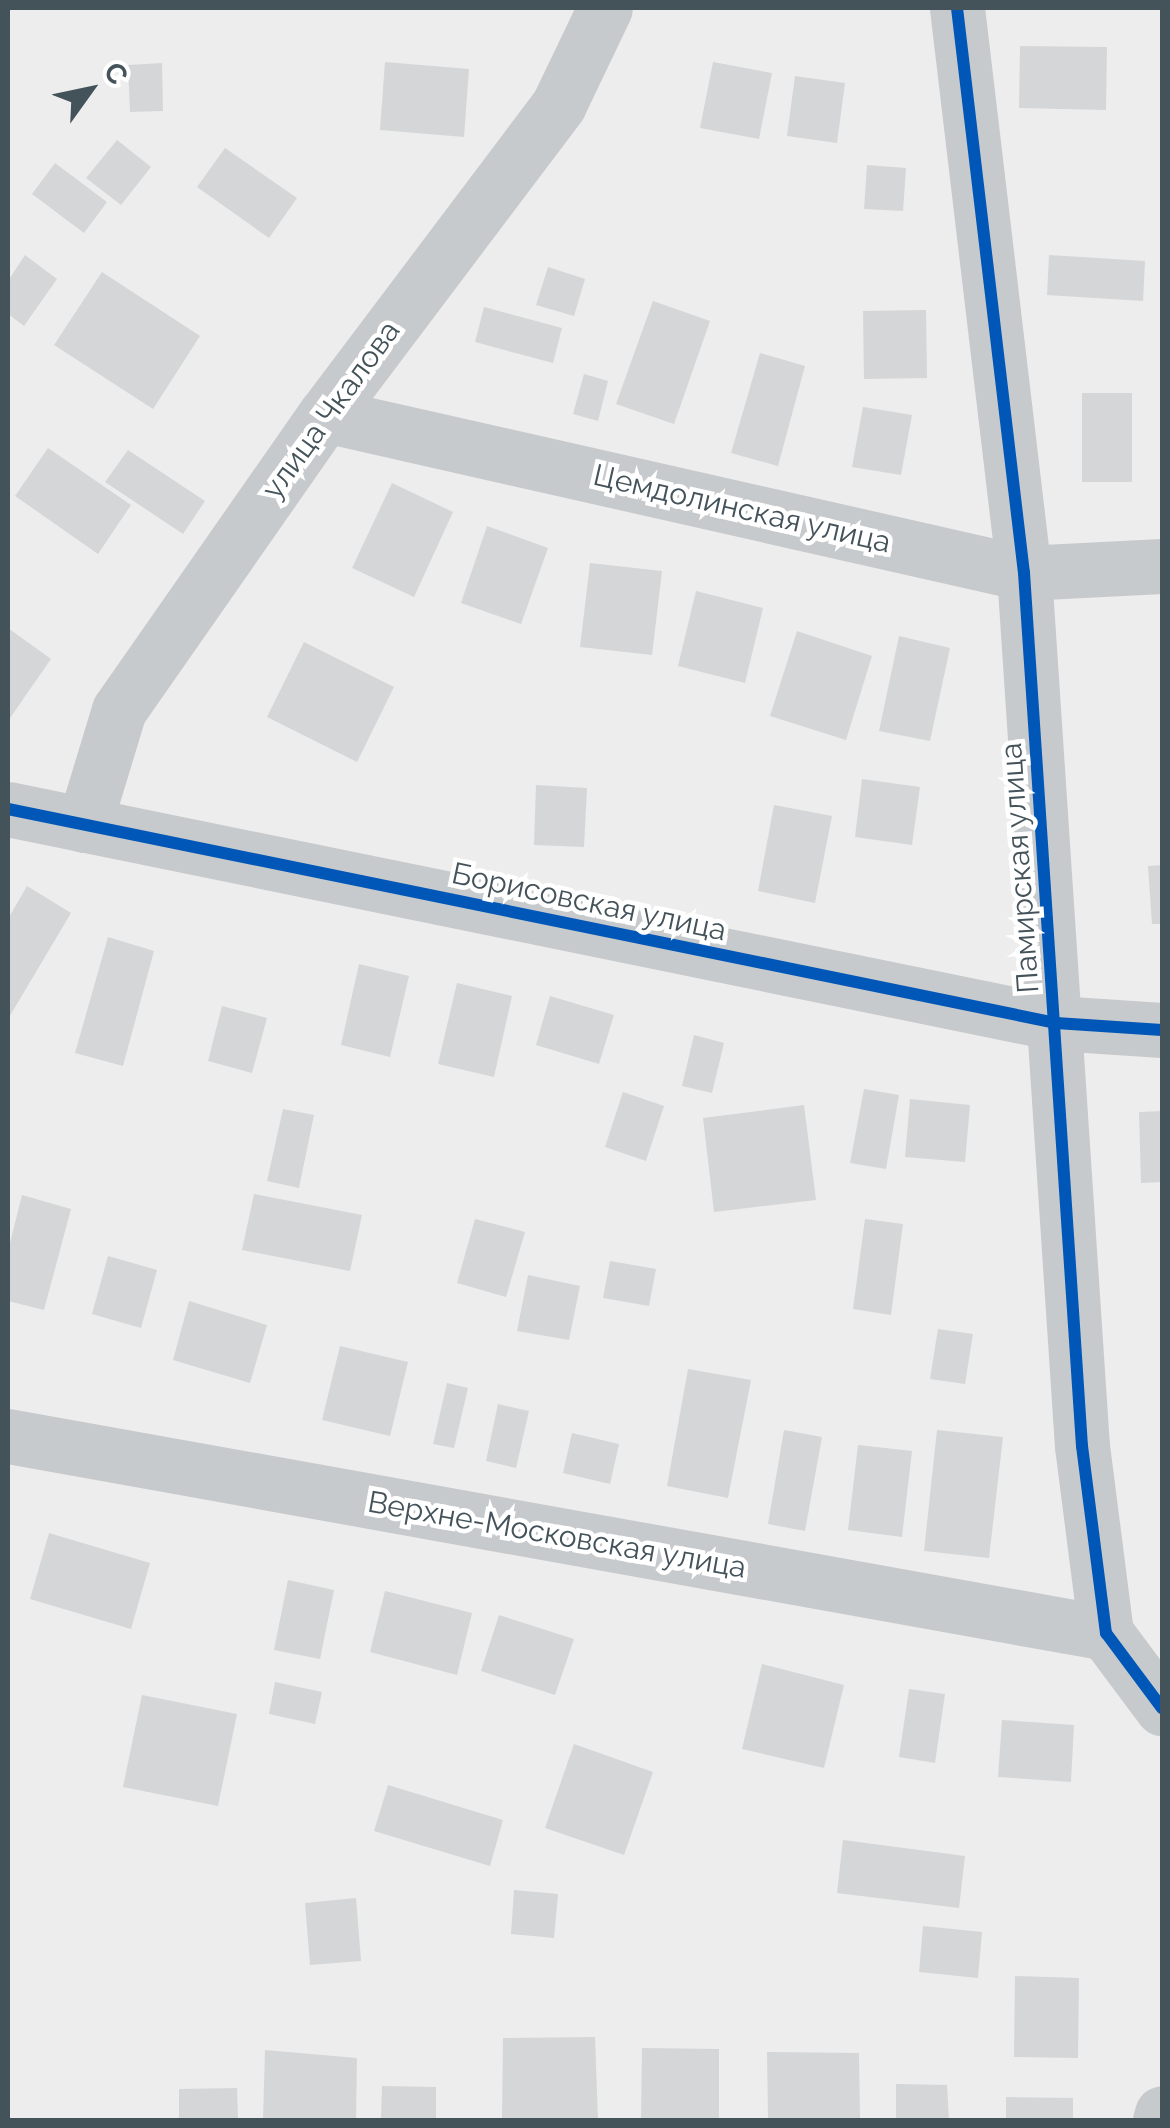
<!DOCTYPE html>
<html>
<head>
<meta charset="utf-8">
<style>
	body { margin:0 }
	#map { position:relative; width:1170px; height:2128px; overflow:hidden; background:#eeeded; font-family:Raleway,sans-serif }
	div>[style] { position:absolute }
	.building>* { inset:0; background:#d5d6d7 }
	.minor>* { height:55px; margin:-27.5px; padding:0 27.5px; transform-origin:27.5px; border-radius:27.5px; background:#c7cacc }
	.cycleway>* { height:12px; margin:-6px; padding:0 6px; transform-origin:6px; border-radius:6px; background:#0057b8 }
	span { translate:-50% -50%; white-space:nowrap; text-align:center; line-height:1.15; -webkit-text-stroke:9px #fff; paint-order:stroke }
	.street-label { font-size:30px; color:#44525a }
	.frame { position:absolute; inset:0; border:10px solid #44525a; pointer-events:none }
	.north { position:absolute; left:40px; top:40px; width:100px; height:100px; -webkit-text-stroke:8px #fff; paint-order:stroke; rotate:57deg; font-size:28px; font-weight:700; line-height:40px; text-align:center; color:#44525a }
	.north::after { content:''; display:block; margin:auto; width:35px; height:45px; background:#44525a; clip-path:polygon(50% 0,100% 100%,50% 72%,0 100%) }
</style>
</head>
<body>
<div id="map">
	<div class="building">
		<i style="clip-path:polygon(1020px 46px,1107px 47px,1106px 110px,1019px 108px)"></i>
		<i style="clip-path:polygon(385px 62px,469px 69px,464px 137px,380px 130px)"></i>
		<i style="clip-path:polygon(713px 62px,772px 73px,759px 139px,700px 128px)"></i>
		<i style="clip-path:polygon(162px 63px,163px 111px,130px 112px,128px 65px)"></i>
		<i style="clip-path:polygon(795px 76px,845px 83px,837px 143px,787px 136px)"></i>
		<i style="clip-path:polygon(117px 140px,151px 167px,121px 205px,86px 178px)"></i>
		<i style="clip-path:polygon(225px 148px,297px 198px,269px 238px,197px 187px)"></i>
		<i style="clip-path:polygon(55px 163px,107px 202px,84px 233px,32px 194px)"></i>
		<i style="clip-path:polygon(867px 165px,906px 168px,903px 211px,864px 209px)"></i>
		<i style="clip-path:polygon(25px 255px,57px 279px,24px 326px,8px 314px,8px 281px)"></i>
		<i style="clip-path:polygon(1049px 255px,1145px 261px,1143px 301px,1047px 295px)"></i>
		<i style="clip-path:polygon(548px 267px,585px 279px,574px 316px,536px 305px)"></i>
		<i style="clip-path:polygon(102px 272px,200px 336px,153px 409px,54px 345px)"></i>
		<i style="clip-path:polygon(653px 301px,710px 321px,674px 424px,616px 404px)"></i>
		<i style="clip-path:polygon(484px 307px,562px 328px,553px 363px,475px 342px)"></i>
		<i style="clip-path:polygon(926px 310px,927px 378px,864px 379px,863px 311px)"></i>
		<i style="clip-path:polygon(760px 353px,805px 366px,778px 466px,731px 453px)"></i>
		<i style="clip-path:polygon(584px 374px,608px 381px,598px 421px,573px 414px)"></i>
		<i style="clip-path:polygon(1082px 393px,1132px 393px,1132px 482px,1082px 482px)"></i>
		<i style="clip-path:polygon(863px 407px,912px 415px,901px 475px,852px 467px)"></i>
		<i style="clip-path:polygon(48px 448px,131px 505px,98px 554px,15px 496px)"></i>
		<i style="clip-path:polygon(128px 450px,205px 501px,183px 534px,105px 482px)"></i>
		<i style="clip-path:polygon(392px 483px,453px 512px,414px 597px,352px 568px)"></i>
		<i style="clip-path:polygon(487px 526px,548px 548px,521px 624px,461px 603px)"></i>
		<i style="clip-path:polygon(590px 563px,662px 571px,652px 655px,580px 647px)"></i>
		<i style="clip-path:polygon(696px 591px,763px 608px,745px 683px,678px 666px)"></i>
		<i style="clip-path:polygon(8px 628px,51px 659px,8px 721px)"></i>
		<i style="clip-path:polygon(797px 631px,872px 656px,846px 740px,770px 716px)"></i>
		<i style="clip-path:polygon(899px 636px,950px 648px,930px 741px,879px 731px)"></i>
		<i style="clip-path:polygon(304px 642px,394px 687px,357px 762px,267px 717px)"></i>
		<i style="clip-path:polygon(862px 779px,920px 787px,912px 845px,855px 837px)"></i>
		<i style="clip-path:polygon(536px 785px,587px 788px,584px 847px,534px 845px)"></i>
		<i style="clip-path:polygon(774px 805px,832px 816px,815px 903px,758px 891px)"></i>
		<i style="clip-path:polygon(1162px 865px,1162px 924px,1152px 924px,1148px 866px)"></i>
		<i style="clip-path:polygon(27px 886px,71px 913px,8px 1019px,8px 919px)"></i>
		<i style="clip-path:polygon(108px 937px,154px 951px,123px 1066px,75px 1053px)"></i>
		<i style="clip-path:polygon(359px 964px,409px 976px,390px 1057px,341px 1045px)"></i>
		<i style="clip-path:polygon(457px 983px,512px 996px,494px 1077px,438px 1064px)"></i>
		<i style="clip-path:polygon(550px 996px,614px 1015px,599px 1064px,536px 1045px)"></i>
		<i style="clip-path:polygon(222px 1006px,267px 1018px,252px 1073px,208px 1061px)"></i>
		<i style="clip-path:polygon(694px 1035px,724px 1043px,712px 1093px,682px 1086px)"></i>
		<i style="clip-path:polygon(864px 1089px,899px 1095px,886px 1169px,850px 1163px)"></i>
		<i style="clip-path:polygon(623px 1092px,664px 1106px,646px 1161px,605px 1147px)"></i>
		<i style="clip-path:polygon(910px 1099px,970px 1105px,965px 1162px,905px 1157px)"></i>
		<i style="clip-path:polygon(804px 1105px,816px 1200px,714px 1212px,703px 1118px)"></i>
		<i style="clip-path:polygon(283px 1109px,314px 1115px,299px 1188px,267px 1181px)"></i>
		<i style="clip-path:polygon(1162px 1111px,1162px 1182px,1141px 1183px,1139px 1112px)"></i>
		<i style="clip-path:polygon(254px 1194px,362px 1215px,350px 1271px,242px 1250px)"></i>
		<i style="clip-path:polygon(22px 1195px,71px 1209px,44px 1310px,8px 1301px,8px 1251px)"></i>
		<i style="clip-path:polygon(475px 1219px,525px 1232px,506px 1297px,457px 1283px)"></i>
		<i style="clip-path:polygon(865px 1219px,903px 1224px,891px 1315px,853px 1309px)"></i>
		<i style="clip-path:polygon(108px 1256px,157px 1270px,141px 1328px,92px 1314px)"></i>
		<i style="clip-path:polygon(610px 1261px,656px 1269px,649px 1306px,603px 1298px)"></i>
		<i style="clip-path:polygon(528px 1275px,580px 1286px,569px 1340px,517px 1331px)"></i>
		<i style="clip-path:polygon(189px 1301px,267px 1325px,250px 1383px,173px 1360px)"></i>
		<i style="clip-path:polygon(938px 1329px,973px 1334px,965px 1384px,930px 1379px)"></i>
		<i style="clip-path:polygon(340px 1346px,408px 1362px,390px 1436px,322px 1420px)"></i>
		<i style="clip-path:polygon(688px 1369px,751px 1380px,728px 1498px,667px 1486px)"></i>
		<i style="clip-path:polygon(447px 1383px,468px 1388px,454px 1448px,433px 1444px)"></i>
		<i style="clip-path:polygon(498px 1404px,529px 1411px,516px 1468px,486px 1461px)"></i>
		<i style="clip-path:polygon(784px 1430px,822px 1437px,805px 1531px,768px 1524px)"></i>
		<i style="clip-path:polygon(937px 1430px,1003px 1437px,989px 1558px,924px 1551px)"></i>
		<i style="clip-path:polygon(572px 1433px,619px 1444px,610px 1484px,563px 1473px)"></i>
		<i style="clip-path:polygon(858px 1445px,912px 1451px,902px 1537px,848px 1530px)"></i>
		<i style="clip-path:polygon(49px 1533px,150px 1563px,131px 1629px,30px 1599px)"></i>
		<i style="clip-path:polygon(288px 1580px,334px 1590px,320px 1659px,274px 1650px)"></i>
		<i style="clip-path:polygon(385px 1591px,472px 1613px,457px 1675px,370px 1652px)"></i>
		<i style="clip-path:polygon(499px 1615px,574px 1639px,555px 1695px,481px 1671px)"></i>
		<i style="clip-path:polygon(762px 1664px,844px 1685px,824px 1768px,742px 1749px)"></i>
		<i style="clip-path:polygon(275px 1682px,322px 1692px,315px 1724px,269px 1714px)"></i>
		<i style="clip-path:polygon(909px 1689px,945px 1694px,935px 1763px,899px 1757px)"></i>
		<i style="clip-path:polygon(142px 1695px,237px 1714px,218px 1806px,123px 1787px)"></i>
		<i style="clip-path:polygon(1002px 1720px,1074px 1725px,1071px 1782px,998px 1777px)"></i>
		<i style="clip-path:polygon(574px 1744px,653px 1772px,624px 1855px,545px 1828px)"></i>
		<i style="clip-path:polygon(388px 1785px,503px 1820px,490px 1866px,374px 1831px)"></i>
		<i style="clip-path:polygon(843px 1840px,965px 1856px,959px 1908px,837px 1893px)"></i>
		<i style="clip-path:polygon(514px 1890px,558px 1894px,554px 1938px,511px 1934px)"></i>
		<i style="clip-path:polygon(356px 1898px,361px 1961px,310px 1965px,305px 1903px)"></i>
		<i style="clip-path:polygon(923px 1926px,982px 1932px,978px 1978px,919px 1972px)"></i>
		<i style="clip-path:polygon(1015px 1976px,1079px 1978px,1078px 2058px,1014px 2057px)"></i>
		<i style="clip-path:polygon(595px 2037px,598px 2120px,502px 2120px,503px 2038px)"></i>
		<i style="clip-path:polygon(642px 2048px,719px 2049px,719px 2120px,641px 2120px)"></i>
		<i style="clip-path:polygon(265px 2050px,357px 2058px,356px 2120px,263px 2120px)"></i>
		<i style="clip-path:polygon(767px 2052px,859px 2053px,860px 2120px,768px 2120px)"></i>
		<i style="clip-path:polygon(896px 2084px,947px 2085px,949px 2120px,896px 2120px)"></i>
		<i style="clip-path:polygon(382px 2086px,436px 2087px,436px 2120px,381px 2120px)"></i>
		<i style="clip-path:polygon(237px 2088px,238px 2120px,179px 2120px,179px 2089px)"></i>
		<i style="clip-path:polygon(1006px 2097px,1073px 2098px,1073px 2120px,1006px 2120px)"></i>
	</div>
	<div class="minor">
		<i style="left:957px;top:8px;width:569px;rotate:83.24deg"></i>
		<i style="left:1024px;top:573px;width:875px;rotate:86.2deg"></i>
		<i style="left:1082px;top:1446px;width:189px;rotate:82.7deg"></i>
		<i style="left:1106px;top:1633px;width:94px;rotate:53.3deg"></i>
		<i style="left:325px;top:415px;width:717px;rotate:12.74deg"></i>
		<i style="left:1024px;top:573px;width:138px;rotate:-2.9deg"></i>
		<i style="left:8px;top:809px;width:1070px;rotate:11.54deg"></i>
		<i style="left:1056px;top:1023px;width:106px;rotate:3.8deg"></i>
		<i style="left:84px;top:825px;width:120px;rotate:-73.1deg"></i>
		<i style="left:119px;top:710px;width:360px;rotate:-55.1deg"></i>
		<i style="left:325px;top:415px;width:389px;rotate:-53deg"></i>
		<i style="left:559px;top:104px;width:106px;rotate:-64.4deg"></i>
		<i style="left:8px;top:1436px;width:1116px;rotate:10.17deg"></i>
		<i style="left:1160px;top:2120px;width:7px;rotate:-74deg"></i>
	</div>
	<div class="cycleway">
		<i style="left:957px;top:8px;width:569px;rotate:83.24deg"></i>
		<i style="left:1024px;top:573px;width:875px;rotate:86.2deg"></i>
		<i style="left:1082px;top:1446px;width:189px;rotate:82.7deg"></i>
		<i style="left:1106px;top:1633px;width:94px;rotate:53.3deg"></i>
		<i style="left:8px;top:809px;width:1070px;rotate:11.54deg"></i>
		<i style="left:1056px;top:1023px;width:106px;rotate:3.8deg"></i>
	</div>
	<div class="street-label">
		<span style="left:331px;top:410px;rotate:-54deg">улица Чкалова</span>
		<span style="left:742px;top:509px;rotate:13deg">Цемдолинская улица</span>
		<span style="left:1020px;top:868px;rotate:-94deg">Памирская улица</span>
		<span style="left:589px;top:902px;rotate:12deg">Борисовская улица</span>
		<span style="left:557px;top:1535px;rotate:10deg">Верхне-Московская улица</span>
	</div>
	<div class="frame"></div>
	<div class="north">С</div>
</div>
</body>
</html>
